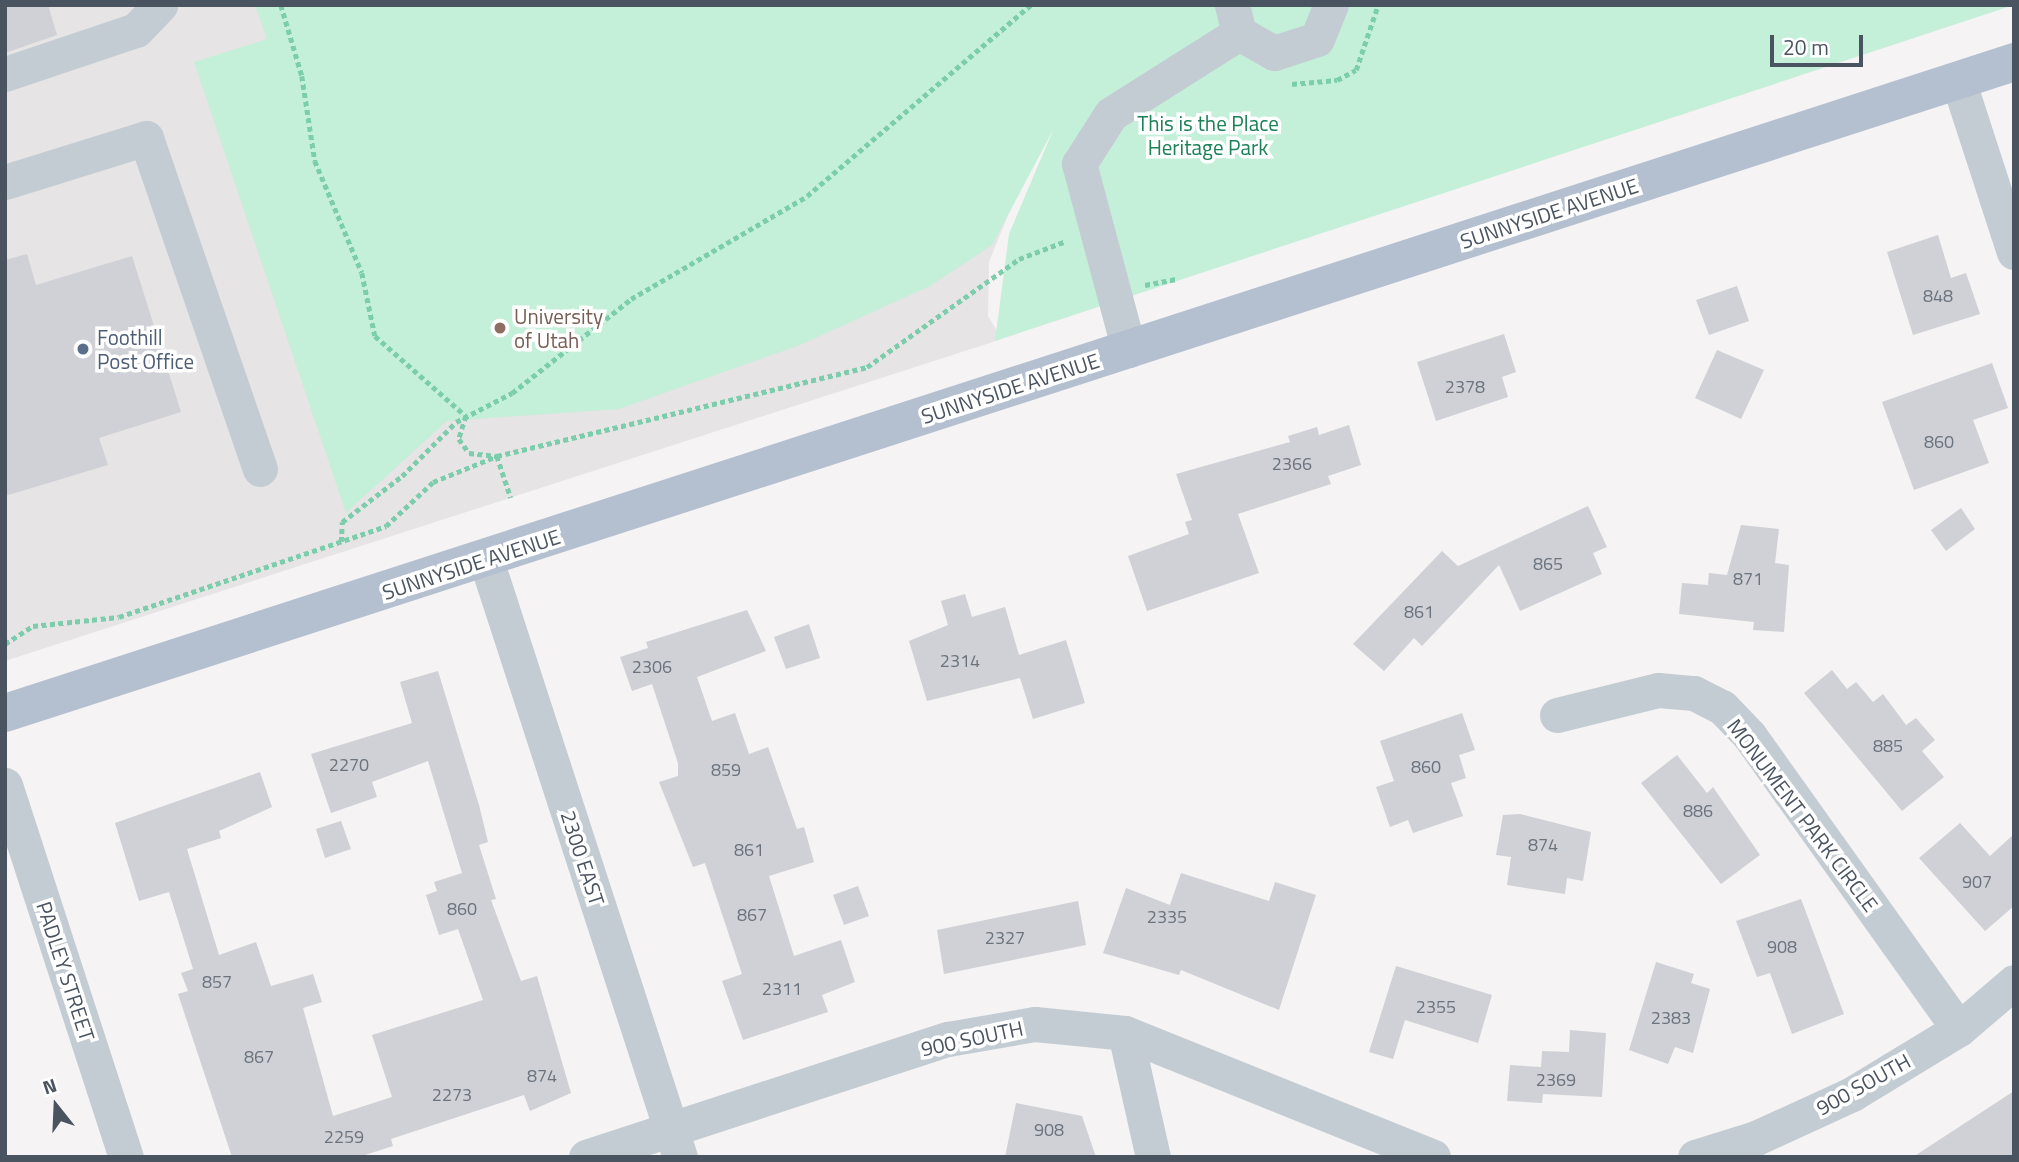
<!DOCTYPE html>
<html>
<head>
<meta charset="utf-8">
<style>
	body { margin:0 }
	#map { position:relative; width:2019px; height:1162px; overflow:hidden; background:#f5f3f3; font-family:"Titillium Web",sans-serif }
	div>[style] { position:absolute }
	.education>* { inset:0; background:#e6e4e5 }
	.green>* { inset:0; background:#c4efd8 }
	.building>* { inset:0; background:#cfd1d6 }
	.path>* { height:4.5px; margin-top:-2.25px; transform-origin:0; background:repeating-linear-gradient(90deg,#7ccdab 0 5px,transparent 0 8.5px) }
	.minor>* { height:35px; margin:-17.5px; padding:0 17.5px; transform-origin:17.5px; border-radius:17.5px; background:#c4ccd3 }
	.major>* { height:38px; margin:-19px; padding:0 19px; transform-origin:19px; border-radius:19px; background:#b4c0d0 }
	.dots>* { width:19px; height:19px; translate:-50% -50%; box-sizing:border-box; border:4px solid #fff; border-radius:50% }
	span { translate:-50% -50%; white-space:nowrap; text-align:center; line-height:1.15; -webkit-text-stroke:7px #fff; paint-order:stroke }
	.number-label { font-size:18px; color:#6b737e }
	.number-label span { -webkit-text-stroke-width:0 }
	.park-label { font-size:21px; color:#1b8156 }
	.street-label { font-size:21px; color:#4a5460 }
	.education-label { font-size:21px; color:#785e54 }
	.left { translate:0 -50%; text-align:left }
	.service-label { font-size:21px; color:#4e5e75 }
	.frame { position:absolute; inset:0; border:7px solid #4a5460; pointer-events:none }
	.north { position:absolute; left:21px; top:1071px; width:70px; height:70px; -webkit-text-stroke:5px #fff; paint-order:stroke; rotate:342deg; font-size:19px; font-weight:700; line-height:28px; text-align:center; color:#4a5460 }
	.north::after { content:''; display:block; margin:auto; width:24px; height:32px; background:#4a5460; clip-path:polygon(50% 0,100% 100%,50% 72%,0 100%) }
	.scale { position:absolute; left:1770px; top:35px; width:93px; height:32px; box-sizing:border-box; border:4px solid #4a5460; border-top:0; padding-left:9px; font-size:21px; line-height:24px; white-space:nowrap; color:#4a5460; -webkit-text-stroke:5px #fff; paint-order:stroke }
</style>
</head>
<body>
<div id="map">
	<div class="education">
		<i style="clip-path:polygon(5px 5px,1124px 5px,1032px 156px,989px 262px,988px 316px,1002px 339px,5px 661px)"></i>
	</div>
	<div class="green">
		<i style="clip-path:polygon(255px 5px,2014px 5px,995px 341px,1009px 234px,1054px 128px,992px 245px,930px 286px,800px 345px,619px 409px,447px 421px,346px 513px,194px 62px,267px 39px)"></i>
	</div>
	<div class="building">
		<i style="clip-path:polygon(5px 5px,48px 5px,57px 35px,5px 53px)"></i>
		<i style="clip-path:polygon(1938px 235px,1951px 278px,1966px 273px,1980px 314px,1913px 335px,1887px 252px)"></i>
		<i style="clip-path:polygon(27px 254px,36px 285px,132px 256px,181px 412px,99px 438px,108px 465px,5px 496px,5px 260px)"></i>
		<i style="clip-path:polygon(1737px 286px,1749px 321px,1709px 335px,1696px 300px)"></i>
		<i style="clip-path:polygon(1504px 334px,1516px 372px,1502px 377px,1508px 397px,1436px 421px,1417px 362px)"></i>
		<i style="clip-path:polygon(1717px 350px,1764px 370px,1741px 419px,1695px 398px)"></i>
		<i style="clip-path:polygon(1992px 363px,2008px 408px,1973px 420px,1989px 463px,1914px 490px,1882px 402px)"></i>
		<i style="clip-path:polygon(1349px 425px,1361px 465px,1328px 476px,1331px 484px,1238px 514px,1259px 573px,1147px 611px,1128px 556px,1189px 534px,1185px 522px,1192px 520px,1176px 474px,1290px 442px,1288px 436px,1317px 427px,1319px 435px)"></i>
		<i style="clip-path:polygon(1588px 506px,1607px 547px,1593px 553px,1602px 574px,1520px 611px,1499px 565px,1422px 646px,1414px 638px,1384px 671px,1353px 644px,1442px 551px,1458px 566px)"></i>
		<i style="clip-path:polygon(1961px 508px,1975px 529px,1946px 551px,1931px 530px)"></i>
		<i style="clip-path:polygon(1741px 525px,1779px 529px,1775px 563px,1789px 565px,1784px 632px,1753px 630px,1754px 622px,1679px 614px,1682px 583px,1708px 585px,1709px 573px,1727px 575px)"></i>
		<i style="clip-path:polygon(965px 594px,972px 617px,1005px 607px,1019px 655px,1066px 640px,1085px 703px,1033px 719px,1020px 678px,927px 701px,909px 641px,948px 625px,941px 601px)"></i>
		<i style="clip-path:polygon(747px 610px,766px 651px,697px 677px,712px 721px,735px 713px,749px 754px,768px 747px,797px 829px,804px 827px,814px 862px,769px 876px,794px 956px,841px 940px,855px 982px,822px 995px,828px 1012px,743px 1040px,722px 981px,742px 974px,705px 863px,693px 867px,659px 782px,678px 776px,678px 763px,652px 684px,632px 691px,620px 657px,648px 648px,646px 642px)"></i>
		<i style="clip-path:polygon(809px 624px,820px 658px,786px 669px,774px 637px)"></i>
		<i style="clip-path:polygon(1832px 670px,1847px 689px,1856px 682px,1873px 702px,1883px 694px,1906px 725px,1916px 718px,1935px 740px,1922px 751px,1944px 777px,1902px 811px,1804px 693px)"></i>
		<i style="clip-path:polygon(438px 671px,479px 805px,488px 842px,479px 845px,496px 899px,491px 900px,521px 981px,537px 976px,571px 1093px,530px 1111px,524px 1095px,391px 1139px,393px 1146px,359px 1157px,232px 1157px,178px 994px,188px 991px,181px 973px,193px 969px,169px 892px,139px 901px,115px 823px,260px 772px,272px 807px,219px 831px,221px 838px,187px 849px,219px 955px,256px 942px,271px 986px,313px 974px,322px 1002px,303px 1008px,333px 1116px,392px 1097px,372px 1035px,483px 1000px,458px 929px,439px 935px,426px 895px,437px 891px,434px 882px,462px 873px,428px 761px,372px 782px,377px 797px,331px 813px,311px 754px,412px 723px,400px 682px)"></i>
		<i style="clip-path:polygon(1462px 713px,1475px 750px,1459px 755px,1466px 778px,1451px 783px,1463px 816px,1413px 833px,1408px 820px,1390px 827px,1376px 787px,1394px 781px,1380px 741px)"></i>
		<i style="clip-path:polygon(1677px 755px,1707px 793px,1713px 787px,1760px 855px,1721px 884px,1641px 783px)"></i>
		<i style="clip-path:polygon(1520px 814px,1591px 832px,1583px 881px,1567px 878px,1565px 894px,1507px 885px,1511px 857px,1496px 855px,1503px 815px)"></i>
		<i style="clip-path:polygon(341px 821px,351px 849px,325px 858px,316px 829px)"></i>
		<i style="clip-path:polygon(1960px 823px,1990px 856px,2014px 834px,2014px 906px,1985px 931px,1919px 858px)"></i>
		<i style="clip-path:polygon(1181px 873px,1269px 901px,1275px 882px,1316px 895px,1279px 1010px,1181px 970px,1179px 975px,1103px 953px,1126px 888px,1170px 905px)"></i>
		<i style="clip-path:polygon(858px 886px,869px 916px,844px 925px,833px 895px)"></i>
		<i style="clip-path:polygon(1801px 899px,1844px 1014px,1792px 1034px,1770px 973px,1757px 977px,1736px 921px)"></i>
		<i style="clip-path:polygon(1078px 901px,1086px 945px,944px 974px,937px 930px)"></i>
		<i style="clip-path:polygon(1656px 962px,1694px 974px,1691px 983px,1710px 989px,1693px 1053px,1675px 1047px,1668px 1064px,1629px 1050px)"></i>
		<i style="clip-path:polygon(1396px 966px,1492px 995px,1478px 1043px,1405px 1020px,1393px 1059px,1369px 1052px)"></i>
		<i style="clip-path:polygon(1570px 1030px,1606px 1033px,1602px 1097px,1543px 1094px,1542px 1103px,1507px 1101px,1510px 1065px,1541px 1067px,1542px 1051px,1569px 1052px)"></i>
		<i style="clip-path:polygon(2014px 1091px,2014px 1157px,1913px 1157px)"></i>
		<i style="clip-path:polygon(1016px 1103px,1082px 1116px,1096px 1157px,1005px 1157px)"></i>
	</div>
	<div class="path">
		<i style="left:281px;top:5px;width:74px;rotate:73.5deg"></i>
		<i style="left:302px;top:76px;width:86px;rotate:81.3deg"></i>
		<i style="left:315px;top:161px;width:121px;rotate:67.2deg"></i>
		<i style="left:362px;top:273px;width:64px;rotate:78.3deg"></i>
		<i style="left:375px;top:336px;width:121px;rotate:41.3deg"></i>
		<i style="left:466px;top:416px;width:24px;rotate:107deg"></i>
		<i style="left:459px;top:439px;width:17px;rotate:54deg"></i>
		<i style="left:469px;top:453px;width:28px;rotate:6deg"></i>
		<i style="left:497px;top:456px;width:44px;rotate:71.6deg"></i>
		<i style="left:1292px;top:84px;width:45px;rotate:-5.1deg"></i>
		<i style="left:1337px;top:80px;width:21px;rotate:-28deg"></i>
		<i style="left:1356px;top:70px;width:69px;rotate:-71.3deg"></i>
		<i style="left:1145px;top:285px;width:33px;rotate:-11deg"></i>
		<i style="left:341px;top:542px;width:20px;rotate:-87deg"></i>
		<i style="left:342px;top:522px;width:76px;rotate:-37.5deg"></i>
		<i style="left:402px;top:476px;width:76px;rotate:-45deg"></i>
		<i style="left:456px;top:422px;width:63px;rotate:-27.4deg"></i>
		<i style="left:512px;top:393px;width:152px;rotate:-38.3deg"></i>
		<i style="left:631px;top:299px;width:204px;rotate:-30.3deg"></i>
		<i style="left:807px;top:196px;width:294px;rotate:-40.5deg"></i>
		<i style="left:5px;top:644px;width:33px;rotate:-33deg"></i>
		<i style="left:33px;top:626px;width:86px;rotate:-6deg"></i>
		<i style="left:119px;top:617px;width:282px;rotate:-18.8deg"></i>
		<i style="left:386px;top:526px;width:64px;rotate:-43.1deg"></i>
		<i style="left:433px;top:482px;width:69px;rotate:-22.1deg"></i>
		<i style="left:497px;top:456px;width:381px;rotate:-13.5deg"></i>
		<i style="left:867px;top:367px;width:186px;rotate:-35.4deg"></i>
		<i style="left:1019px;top:259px;width:50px;rotate:-21deg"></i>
	</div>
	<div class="minor">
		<i style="left:1232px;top:5px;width:29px;rotate:76deg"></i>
		<i style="left:1239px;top:33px;width:40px;rotate:29.7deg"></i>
		<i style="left:1274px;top:53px;width:45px;rotate:-18deg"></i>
		<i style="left:1317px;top:39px;width:37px;rotate:-68deg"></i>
		<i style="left:5px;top:74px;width:138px;rotate:-18.6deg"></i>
		<i style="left:136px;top:30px;width:35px;rotate:-46deg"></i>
		<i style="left:1958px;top:80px;width:181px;rotate:72deg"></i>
		<i style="left:5px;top:182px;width:148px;rotate:-17.3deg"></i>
		<i style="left:146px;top:138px;width:350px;rotate:71deg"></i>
		<i style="left:1129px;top:350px;width:193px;rotate:-105deg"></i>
		<i style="left:1079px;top:164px;width:59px;rotate:-57.4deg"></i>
		<i style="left:1111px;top:114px;width:151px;rotate:-32.3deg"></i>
		<i style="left:486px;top:560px;width:628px;rotate:72deg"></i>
		<i style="left:1557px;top:715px;width:104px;rotate:-13.9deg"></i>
		<i style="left:1658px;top:690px;width:36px;rotate:5deg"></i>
		<i style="left:1694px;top:693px;width:31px;rotate:27deg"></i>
		<i style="left:1722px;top:707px;width:39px;rotate:46deg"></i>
		<i style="left:1749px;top:735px;width:361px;rotate:54.5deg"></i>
		<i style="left:5px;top:785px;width:391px;rotate:72deg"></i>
		<i style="left:1125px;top:1033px;width:127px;rotate:77.3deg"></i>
		<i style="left:586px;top:1157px;width:381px;rotate:-18.1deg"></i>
		<i style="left:948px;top:1039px;width:88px;rotate:-9.8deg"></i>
		<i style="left:1035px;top:1024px;width:90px;rotate:5.7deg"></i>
		<i style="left:1125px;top:1033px;width:332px;rotate:21.9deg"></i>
		<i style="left:1695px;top:1157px;width:64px;rotate:-17.3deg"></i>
		<i style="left:1756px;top:1138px;width:106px;rotate:-24.6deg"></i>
		<i style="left:1852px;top:1094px;width:125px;rotate:-31.3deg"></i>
		<i style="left:1959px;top:1029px;width:72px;rotate:-40.5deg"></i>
	</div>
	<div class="major">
		<i style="left:5px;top:713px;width:2112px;rotate:-17.95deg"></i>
	</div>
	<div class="dots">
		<i style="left:500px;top:328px;background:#8d6e63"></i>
		<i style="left:83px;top:349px;background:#5c6f8a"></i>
	</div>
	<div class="number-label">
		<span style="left:1938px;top:296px">848</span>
		<span style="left:1465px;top:387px">2378</span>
		<span style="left:1939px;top:442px">860</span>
		<span style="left:1292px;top:464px">2366</span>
		<span style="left:1548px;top:564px">865</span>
		<span style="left:1748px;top:579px">871</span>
		<span style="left:1419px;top:612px">861</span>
		<span style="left:960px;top:661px">2314</span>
		<span style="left:652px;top:667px">2306</span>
		<span style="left:1888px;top:746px">885</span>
		<span style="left:349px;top:765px">2270</span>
		<span style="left:1426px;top:767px">860</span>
		<span style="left:726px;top:770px">859</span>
		<span style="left:1698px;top:811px">886</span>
		<span style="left:1543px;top:845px">874</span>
		<span style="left:749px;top:850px">861</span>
		<span style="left:1977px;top:882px">907</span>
		<span style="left:462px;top:909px">860</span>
		<span style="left:752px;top:915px">867</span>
		<span style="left:1167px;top:917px">2335</span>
		<span style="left:1005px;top:938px">2327</span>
		<span style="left:1782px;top:947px">908</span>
		<span style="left:217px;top:982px">857</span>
		<span style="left:782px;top:989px">2311</span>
		<span style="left:1436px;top:1007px">2355</span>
		<span style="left:1671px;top:1018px">2383</span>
		<span style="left:259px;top:1057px">867</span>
		<span style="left:542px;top:1076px">874</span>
		<span style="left:1556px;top:1080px">2369</span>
		<span style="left:452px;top:1095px">2273</span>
		<span style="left:1049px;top:1130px">908</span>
		<span style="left:344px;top:1137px">2259</span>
	</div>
	<div class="park-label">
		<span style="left:1208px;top:135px">This is the Place<br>Heritage Park</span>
	</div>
	<div class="street-label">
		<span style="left:1549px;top:213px;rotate:-18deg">SUNNYSIDE AVENUE</span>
		<span style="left:1010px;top:388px;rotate:-18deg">SUNNYSIDE AVENUE</span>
		<span style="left:471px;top:564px;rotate:-18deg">SUNNYSIDE AVENUE</span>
		<span style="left:1803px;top:815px;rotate:53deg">MONUMENT PARK CIRCLE</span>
		<span style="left:583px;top:858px;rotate:72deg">2300 EAST</span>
		<span style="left:66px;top:971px;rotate:72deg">PADLEY STREET</span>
		<span style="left:972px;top:1038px;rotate:-12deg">900 SOUTH</span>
		<span style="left:1863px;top:1084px;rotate:-29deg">900 SOUTH</span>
	</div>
	<div class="education-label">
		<span class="left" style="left:514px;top:328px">University<br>of Utah</span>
	</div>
	<div class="service-label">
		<span class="left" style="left:97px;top:349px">Foothill<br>Post Office</span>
	</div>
	<div class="frame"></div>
	<div class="north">N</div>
	<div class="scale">20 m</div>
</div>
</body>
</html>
